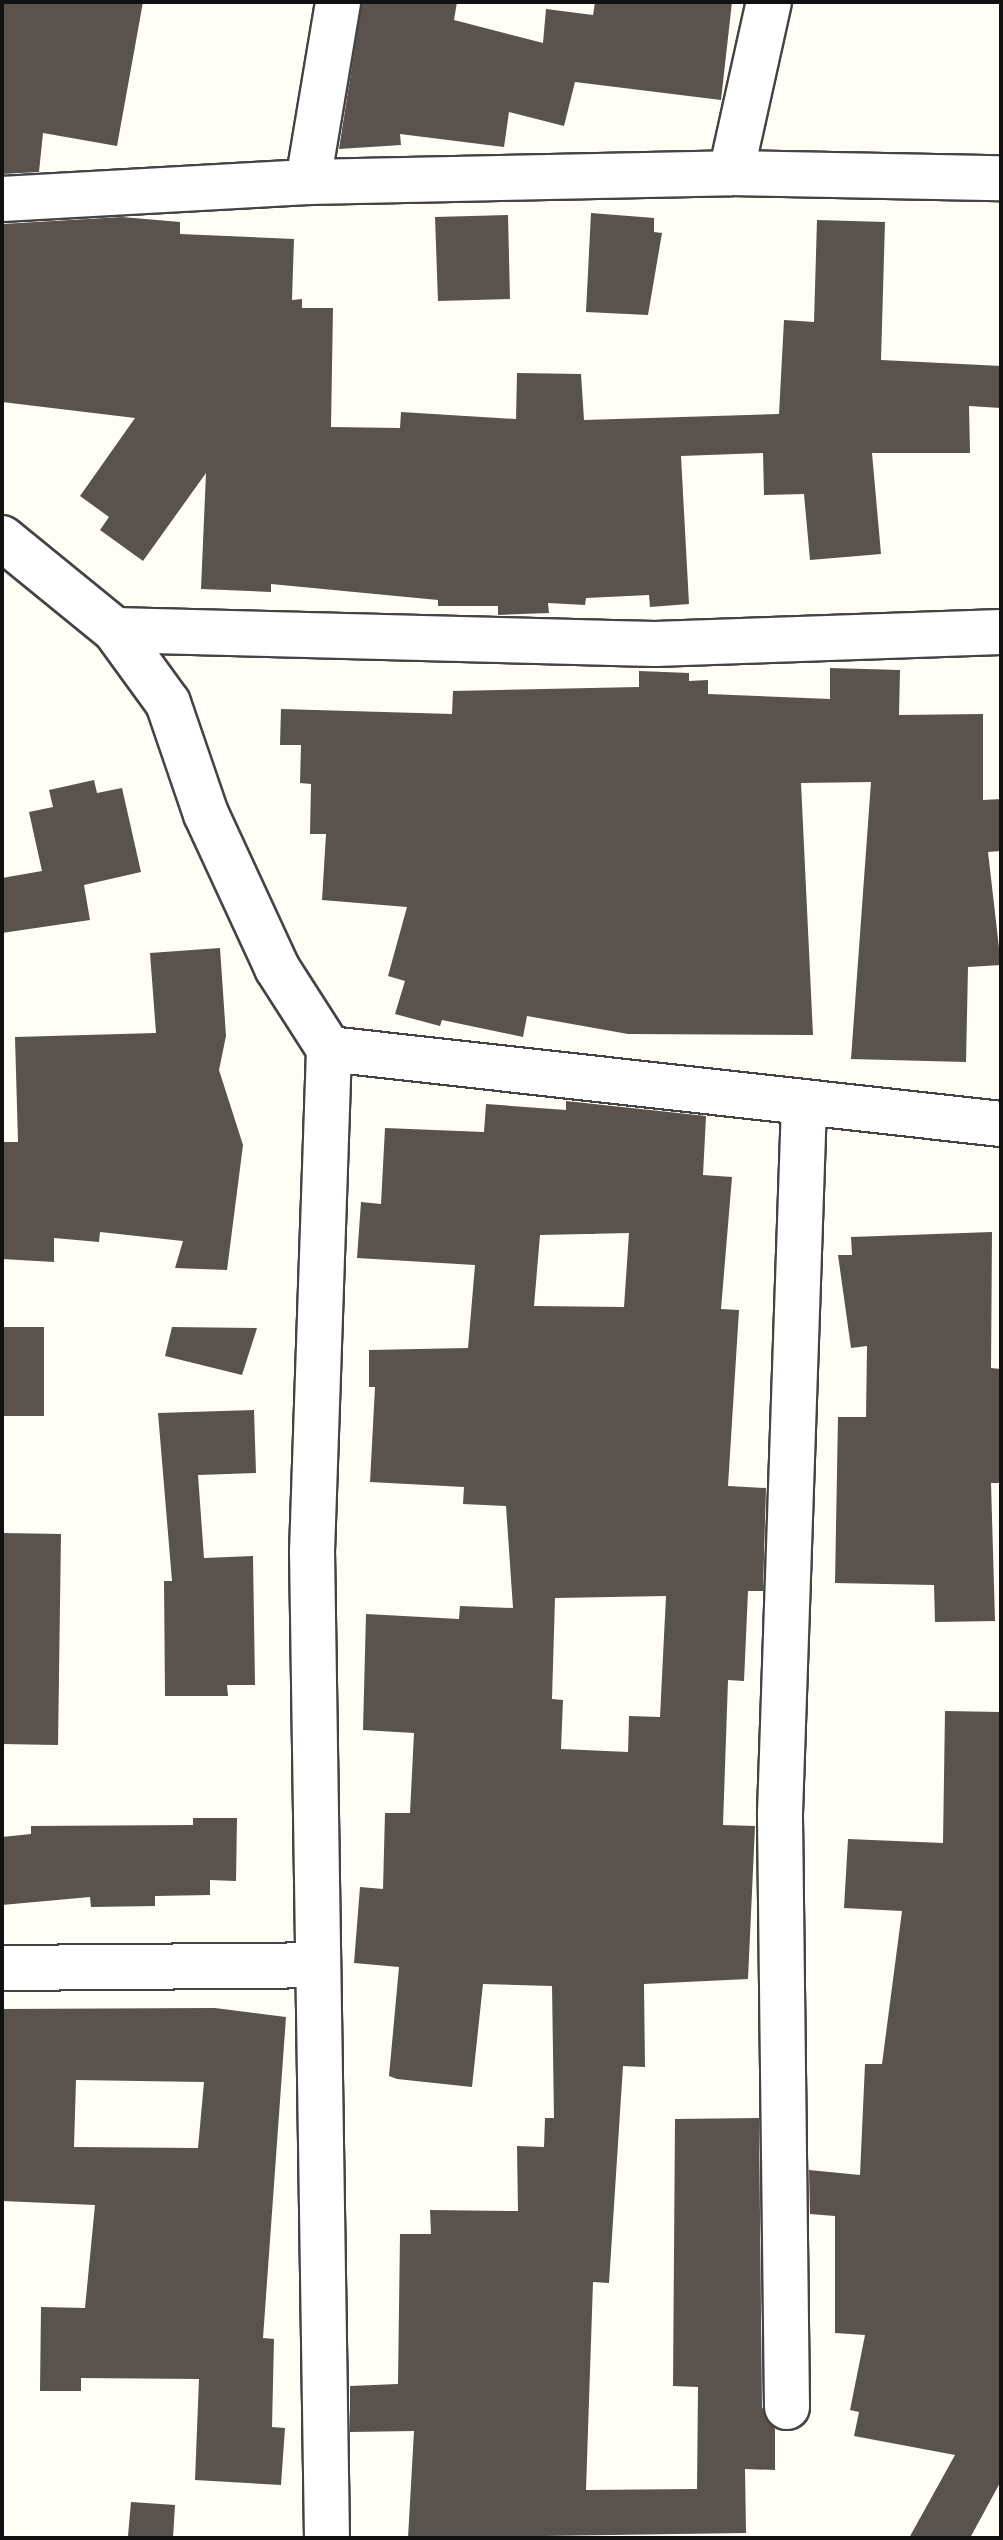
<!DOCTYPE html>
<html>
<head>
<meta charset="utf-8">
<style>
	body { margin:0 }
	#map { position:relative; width:1003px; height:2540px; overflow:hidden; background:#fffdf5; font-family:"Source Serif 4",serif }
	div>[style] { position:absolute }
	.building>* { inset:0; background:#5a524d }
	.roads { filter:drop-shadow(2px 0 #444) drop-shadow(-2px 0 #444) drop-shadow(0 2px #444) drop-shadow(0 -2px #444) }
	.street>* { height:44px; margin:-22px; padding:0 22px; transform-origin:22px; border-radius:22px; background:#fff }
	span { translate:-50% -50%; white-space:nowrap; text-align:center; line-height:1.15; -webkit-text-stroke:8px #fff; paint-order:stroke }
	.frame { position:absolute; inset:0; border:4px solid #111; pointer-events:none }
</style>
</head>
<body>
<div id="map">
	<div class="building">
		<i style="clip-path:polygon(2px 2px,143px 2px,117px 146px,43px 133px,39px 172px,2px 174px)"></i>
		<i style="clip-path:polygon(362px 2px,457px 2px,454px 20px,543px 43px,546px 9px,593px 15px,595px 2px,732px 2px,721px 100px,575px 82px,564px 126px,509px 112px,504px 147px,400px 134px,401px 145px,339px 149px)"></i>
		<i style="clip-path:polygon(591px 213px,654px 218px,654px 232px,662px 233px,648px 315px,586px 312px)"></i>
		<i style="clip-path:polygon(508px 215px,510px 299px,438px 301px,435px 217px)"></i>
		<i style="clip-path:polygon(122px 217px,180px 222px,180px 234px,294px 239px,292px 300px,302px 299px,302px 308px,333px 308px,331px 427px,400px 428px,401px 412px,516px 419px,517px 373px,581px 374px,584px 420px,779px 414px,784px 320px,814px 322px,817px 220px,885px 222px,881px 360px,1001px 366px,1001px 408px,969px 406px,970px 453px,872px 453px,881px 554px,810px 560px,804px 494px,764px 495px,763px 453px,681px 456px,689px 604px,650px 607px,649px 595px,586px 598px,585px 605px,548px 603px,549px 613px,498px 615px,498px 606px,438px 606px,438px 600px,271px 584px,271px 592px,201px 589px,206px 473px,143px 561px,100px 530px,109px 517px,80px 496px,135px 418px,2px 402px,2px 224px)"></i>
		<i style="clip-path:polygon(830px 668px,900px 670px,899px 715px,983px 714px,983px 800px,1001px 799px,1001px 851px,988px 852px,1001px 965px,968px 967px,966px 1062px,851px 1059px,871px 782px,801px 783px,813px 1035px,628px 1034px,527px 1016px,523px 1037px,442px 1020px,440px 1026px,395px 1014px,405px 981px,388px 976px,407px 907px,322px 900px,326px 834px,310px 834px,311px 784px,300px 783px,301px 745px,280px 745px,281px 709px,452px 714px,453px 691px,639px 687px,639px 671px,689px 673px,689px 681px,708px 680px,708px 694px,830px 699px)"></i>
		<i style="clip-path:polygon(94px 780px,97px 793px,122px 788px,141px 872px,84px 885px,90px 920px,2px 933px,2px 878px,42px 871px,29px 812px,53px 807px,49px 790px)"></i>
		<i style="clip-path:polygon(220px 948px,226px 1036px,219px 1070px,243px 1145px,227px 1270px,175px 1268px,183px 1241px,100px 1232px,99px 1242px,54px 1238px,54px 1262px,2px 1259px,2px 1142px,18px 1142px,15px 1037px,156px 1033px,150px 953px)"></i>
		<i style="clip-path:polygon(evenodd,566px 1101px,706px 1116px,703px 1175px,732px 1177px,721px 1309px,739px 1310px,728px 1486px,766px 1488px,763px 1591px,748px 1591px,744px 1681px,728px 1680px,723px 1825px,755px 1826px,748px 1979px,644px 1984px,645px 2067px,623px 2066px,609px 2283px,593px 2282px,586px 2490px,697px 2489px,698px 2387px,673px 2386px,675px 2119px,759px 2118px,762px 2407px,775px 2429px,775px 2470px,745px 2469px,746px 2533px,408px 2538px,414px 2431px,350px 2432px,350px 2386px,398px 2384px,400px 2234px,431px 2234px,430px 2210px,518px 2211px,517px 2146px,544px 2147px,545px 2118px,554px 2118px,552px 1986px,483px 1984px,472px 2087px,397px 2079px,389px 2076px,399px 1967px,354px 1963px,360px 1887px,383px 1889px,385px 1813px,410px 1813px,414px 1733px,363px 1730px,366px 1614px,459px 1619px,460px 1606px,513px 1608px,506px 1506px,463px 1504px,464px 1487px,370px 1482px,375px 1387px,369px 1387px,369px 1350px,468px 1348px,475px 1265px,357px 1258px,361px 1202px,381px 1204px,385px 1128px,484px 1132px,486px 1104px,566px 1110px,566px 1101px,629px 1233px,624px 1307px,534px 1306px,540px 1235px,629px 1233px,566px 1101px,666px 1596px,660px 1717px,629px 1716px,628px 1752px,561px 1749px,563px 1700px,552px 1699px,555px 1598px,666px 1596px)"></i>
		<i style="clip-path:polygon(992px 1232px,991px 1368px,1001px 1369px,1001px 1483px,991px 1483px,995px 1621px,935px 1622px,934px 1585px,835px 1583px,838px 1417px,866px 1417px,867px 1346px,851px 1348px,838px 1255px,852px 1255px,851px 1237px)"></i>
		<i style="clip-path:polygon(2px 1327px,44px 1327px,44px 1416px,2px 1416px)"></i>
		<i style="clip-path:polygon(172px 1327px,257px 1328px,242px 1375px,165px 1356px)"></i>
		<i style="clip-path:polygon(254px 1410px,256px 1473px,198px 1475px,204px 1558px,253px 1556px,255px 1685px,227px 1685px,228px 1696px,165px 1696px,164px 1581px,172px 1581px,158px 1413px)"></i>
		<i style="clip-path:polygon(2px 1533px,61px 1534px,58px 1745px,2px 1744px)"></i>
		<i style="clip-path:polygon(945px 1711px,1001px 1712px,1001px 2481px,970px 2538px,909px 2538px,955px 2455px,854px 2436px,859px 2412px,850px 2410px,865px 2335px,835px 2333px,835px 2216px,810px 2214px,809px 2170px,860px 2175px,865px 2064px,882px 2064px,902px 1911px,844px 1908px,848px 1839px,943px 1843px)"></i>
		<i style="clip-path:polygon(193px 1818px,237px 1818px,236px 1881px,210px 1880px,210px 1895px,155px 1896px,155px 1906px,91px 1907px,90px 1897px,2px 1905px,2px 1837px,31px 1834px,31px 1826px,193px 1825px)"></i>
		<i style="clip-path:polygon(evenodd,215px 2008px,286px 2017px,263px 2338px,274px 2339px,272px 2427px,285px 2428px,281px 2485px,195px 2480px,199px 2379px,81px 2378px,81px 2391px,40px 2391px,41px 2307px,85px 2308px,95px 2205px,2px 2201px,2px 2009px,215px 2008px,76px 2080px,204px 2082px,198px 2148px,74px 2147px,76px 2080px)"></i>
		<i style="clip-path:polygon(131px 2502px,175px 2505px,173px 2538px,128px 2536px)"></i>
	</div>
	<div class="roads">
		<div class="street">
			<i style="left:731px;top:173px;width:175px;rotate:-77.5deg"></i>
			<i style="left:308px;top:182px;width:182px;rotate:-80.5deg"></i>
			<i style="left:2px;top:199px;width:306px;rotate:-3.2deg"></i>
			<i style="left:308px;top:182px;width:423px;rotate:-1.2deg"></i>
			<i style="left:731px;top:173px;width:270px;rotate:1.1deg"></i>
			<i style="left:2px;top:538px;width:146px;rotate:39.2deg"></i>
			<i style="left:115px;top:630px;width:90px;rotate:54deg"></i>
			<i style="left:168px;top:703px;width:117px;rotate:71.1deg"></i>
			<i style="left:206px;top:814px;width:170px;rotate:65.2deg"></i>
			<i style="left:277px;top:968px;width:96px;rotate:57.3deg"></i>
			<i style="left:329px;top:1049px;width:676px;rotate:6.37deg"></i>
			<i style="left:115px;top:630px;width:540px;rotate:1.49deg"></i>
			<i style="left:655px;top:644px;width:346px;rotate:-2deg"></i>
			<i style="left:2px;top:1968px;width:313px;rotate:-0.5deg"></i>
			<i style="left:787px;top:2407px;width:594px;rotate:-90.68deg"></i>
			<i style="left:780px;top:1813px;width:709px;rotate:-88.06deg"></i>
			<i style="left:327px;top:2538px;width:986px;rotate:-90.87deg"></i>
			<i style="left:312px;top:1552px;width:503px;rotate:-88.06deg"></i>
		</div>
	</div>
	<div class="frame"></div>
</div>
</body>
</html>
